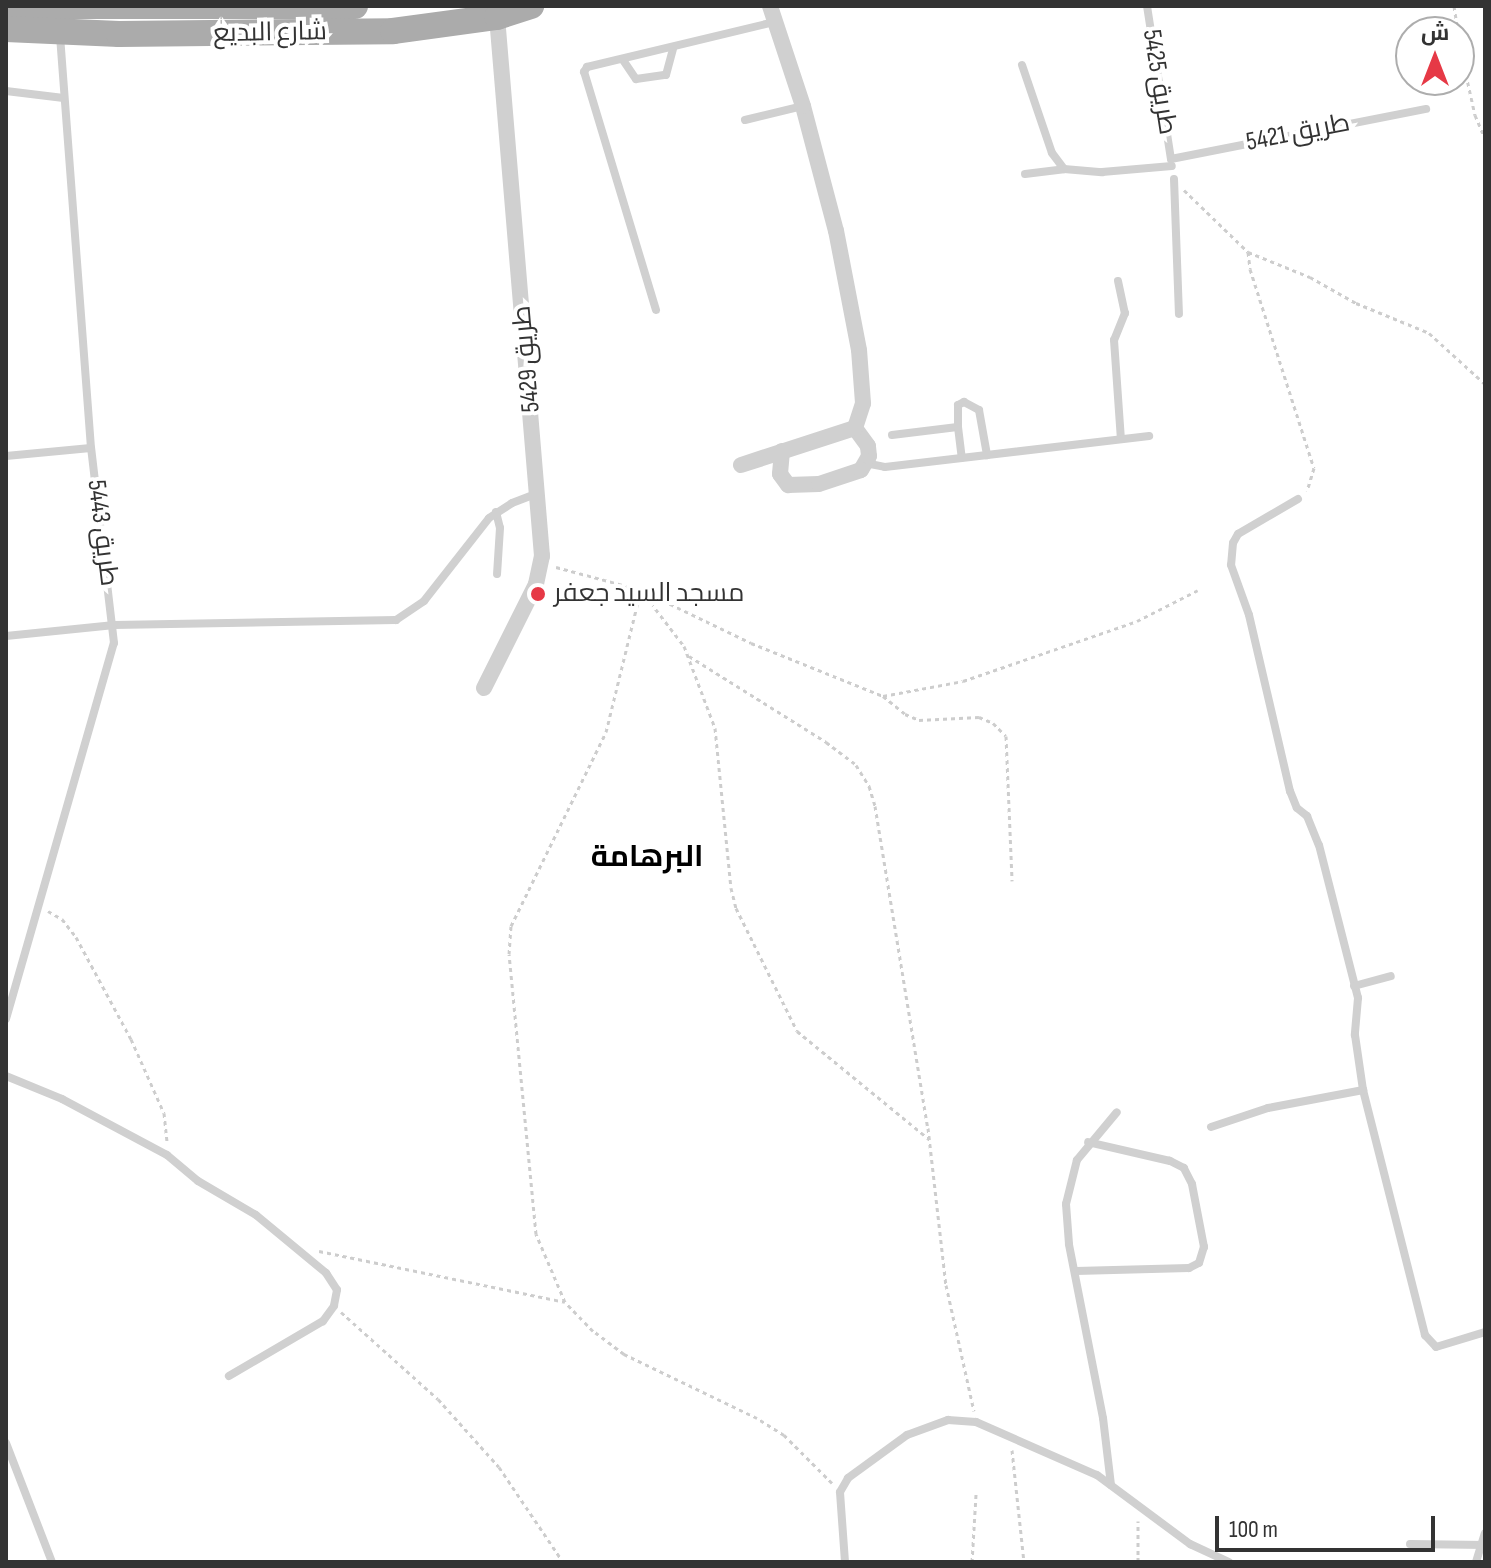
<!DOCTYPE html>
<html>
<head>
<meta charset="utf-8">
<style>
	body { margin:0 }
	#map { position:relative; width:1491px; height:1568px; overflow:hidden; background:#fff; font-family:"Sofia Sans Condensed",Cairo,sans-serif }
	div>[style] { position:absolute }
	.path>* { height:3px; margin-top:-1.5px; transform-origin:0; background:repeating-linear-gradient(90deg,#cdcdcd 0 4px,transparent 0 8px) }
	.lane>* { height:8px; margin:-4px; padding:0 4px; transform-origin:4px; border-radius:4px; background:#d0d0d0 }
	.street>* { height:16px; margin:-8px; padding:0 8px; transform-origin:8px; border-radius:8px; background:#d0d0d0 }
	.primary>* { height:26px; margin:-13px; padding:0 13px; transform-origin:13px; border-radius:13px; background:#ababab }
	.dots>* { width:22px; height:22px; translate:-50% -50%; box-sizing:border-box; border:4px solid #fff; border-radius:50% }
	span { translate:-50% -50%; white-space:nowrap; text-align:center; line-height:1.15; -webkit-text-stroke:8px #fff; paint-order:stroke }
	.street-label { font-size:26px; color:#333 }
	.poi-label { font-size:26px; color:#333 }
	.left { translate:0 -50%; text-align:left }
	.quarter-label { font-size:30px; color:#000; font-weight:700 }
	.frame { position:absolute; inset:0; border:8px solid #333; pointer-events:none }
	.north { position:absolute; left:1395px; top:16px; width:80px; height:80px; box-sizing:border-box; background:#fff; border:2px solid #adadad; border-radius:50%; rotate:0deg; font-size:22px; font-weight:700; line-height:32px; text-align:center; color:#333 }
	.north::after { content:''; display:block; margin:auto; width:28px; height:36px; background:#e63946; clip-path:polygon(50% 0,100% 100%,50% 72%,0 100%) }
	.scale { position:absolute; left:1215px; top:1516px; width:220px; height:36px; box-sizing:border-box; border:4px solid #333; border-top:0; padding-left:10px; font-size:24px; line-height:28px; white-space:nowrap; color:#333; -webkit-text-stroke:6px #fff; paint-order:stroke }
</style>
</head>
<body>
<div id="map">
	<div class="path">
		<i style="left:1454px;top:6px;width:26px;rotate:81deg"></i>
		<i style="left:1459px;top:43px;width:74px;rotate:77.5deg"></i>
		<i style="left:1475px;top:115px;width:26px;rotate:67deg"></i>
		<i style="left:1184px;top:190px;width:89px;rotate:44.1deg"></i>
		<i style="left:1248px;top:252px;width:67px;rotate:22deg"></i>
		<i style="left:1310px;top:277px;width:53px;rotate:29.5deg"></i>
		<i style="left:1356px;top:303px;width:79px;rotate:22.3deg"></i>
		<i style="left:1429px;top:333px;width:76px;rotate:42.3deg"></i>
		<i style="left:1248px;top:252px;width:17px;rotate:83deg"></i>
		<i style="left:1250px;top:269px;width:209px;rotate:72.2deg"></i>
		<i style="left:1314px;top:468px;width:24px;rotate:107deg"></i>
		<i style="left:556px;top:567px;width:88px;rotate:15.1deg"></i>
		<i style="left:641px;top:590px;width:71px;rotate:52.5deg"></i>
		<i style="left:684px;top:646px;width:88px;rotate:69.3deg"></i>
		<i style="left:715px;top:728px;width:161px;rotate:84.3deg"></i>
		<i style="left:731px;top:888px;width:21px;rotate:76deg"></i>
		<i style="left:736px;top:908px;width:137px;rotate:63.6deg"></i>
		<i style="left:797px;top:1031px;width:171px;rotate:39.3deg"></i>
		<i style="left:689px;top:656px;width:162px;rotate:32.1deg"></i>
		<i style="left:826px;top:742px;width:38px;rotate:37deg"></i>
		<i style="left:856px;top:765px;width:25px;rotate:58deg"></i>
		<i style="left:869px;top:786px;width:21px;rotate:73deg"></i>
		<i style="left:875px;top:806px;width:326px;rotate:80.7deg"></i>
		<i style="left:928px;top:1128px;width:158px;rotate:83.5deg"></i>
		<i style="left:946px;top:1285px;width:129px;rotate:77.5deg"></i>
		<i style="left:883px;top:696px;width:28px;rotate:39deg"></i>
		<i style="left:905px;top:714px;width:15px;rotate:23deg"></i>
		<i style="left:919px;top:720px;width:60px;rotate:-2.9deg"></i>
		<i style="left:979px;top:717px;width:15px;rotate:23deg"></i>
		<i style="left:993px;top:723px;width:18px;rotate:45deg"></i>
		<i style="left:1006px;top:736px;width:145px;rotate:87.6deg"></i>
		<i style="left:48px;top:911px;width:16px;rotate:30deg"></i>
		<i style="left:62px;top:919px;width:23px;rotate:52deg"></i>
		<i style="left:76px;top:937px;width:116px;rotate:61.7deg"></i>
		<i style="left:131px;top:1039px;width:81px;rotate:66deg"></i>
		<i style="left:164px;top:1113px;width:29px;rotate:84deg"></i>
		<i style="left:319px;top:1251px;width:251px;rotate:11.7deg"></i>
		<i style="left:341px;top:1312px;width:130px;rotate:41.9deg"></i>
		<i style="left:438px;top:1399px;width:91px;rotate:48.1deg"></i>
		<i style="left:499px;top:1467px;width:115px;rotate:56deg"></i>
		<i style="left:1012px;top:1450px;width:113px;rotate:83.9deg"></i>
		<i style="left:832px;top:1483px;width:68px;rotate:-135deg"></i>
		<i style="left:784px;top:1435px;width:32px;rotate:-148deg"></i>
		<i style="left:757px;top:1418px;width:148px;rotate:-154.3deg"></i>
		<i style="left:624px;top:1354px;width:39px;rotate:-143deg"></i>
		<i style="left:593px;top:1331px;width:40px;rotate:-134deg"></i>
		<i style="left:565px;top:1302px;width:74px;rotate:-113.1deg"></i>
		<i style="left:536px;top:1234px;width:281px;rotate:-95.5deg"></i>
		<i style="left:509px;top:954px;width:28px;rotate:-86deg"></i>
		<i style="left:511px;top:926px;width:216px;rotate:-63.9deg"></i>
		<i style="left:606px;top:732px;width:146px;rotate:-76.2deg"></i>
		<i style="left:641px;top:590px;width:122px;rotate:25.7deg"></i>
		<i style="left:751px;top:643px;width:142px;rotate:21.9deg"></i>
		<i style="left:883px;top:696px;width:81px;rotate:-10.6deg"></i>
		<i style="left:963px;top:681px;width:184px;rotate:-19deg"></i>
		<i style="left:1137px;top:621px;width:68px;rotate:-26.9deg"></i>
		<i style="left:972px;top:1562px;width:68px;rotate:-86.6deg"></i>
		<i style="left:1138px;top:1562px;width:41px;rotate:-90deg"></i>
	</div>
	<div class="lane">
		<i style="left:1147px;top:6px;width:155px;rotate:81.1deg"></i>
		<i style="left:1171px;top:159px;width:260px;rotate:-11.1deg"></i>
		<i style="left:623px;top:60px;width:23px;rotate:56deg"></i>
		<i style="left:636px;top:79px;width:30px;rotate:-8deg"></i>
		<i style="left:666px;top:75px;width:28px;rotate:-75deg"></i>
		<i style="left:1022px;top:65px;width:93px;rotate:71.2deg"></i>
		<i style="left:1052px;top:153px;width:20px;rotate:53deg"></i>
		<i style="left:1064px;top:169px;width:38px;rotate:5deg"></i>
		<i style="left:1102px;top:172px;width:70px;rotate:-4.9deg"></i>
		<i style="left:6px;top:91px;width:58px;rotate:6.9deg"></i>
		<i style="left:745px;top:120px;width:60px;rotate:-13.6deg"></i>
		<i style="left:1025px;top:174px;width:39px;rotate:-7deg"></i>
		<i style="left:1174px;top:179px;width:135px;rotate:87.9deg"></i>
		<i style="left:1118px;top:281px;width:33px;rotate:78deg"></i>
		<i style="left:1125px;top:313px;width:29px;rotate:112deg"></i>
		<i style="left:1114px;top:340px;width:99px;rotate:86deg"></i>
		<i style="left:656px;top:310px;width:249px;rotate:-106.8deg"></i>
		<i style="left:584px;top:72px;width:6px;rotate:-59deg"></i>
		<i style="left:587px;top:67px;width:193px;rotate:-13.5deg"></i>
		<i style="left:958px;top:427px;width:22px;rotate:-90deg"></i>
		<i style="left:958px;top:405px;width:7px;rotate:-27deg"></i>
		<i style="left:964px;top:402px;width:17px;rotate:28deg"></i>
		<i style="left:979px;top:410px;width:46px;rotate:79.9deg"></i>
		<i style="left:892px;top:435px;width:66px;rotate:-6.9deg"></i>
		<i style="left:958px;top:427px;width:31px;rotate:83deg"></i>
		<i style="left:6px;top:456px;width:85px;rotate:-5.4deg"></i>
		<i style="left:865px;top:463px;width:20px;rotate:11deg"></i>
		<i style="left:885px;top:467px;width:266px;rotate:-6.7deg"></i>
		<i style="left:1298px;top:499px;width:69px;rotate:149.7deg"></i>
		<i style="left:1238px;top:534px;width:10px;rotate:119deg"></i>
		<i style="left:1233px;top:543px;width:22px;rotate:95deg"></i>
		<i style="left:1231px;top:565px;width:53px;rotate:70.2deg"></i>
		<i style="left:1249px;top:615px;width:181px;rotate:76.9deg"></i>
		<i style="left:1290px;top:791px;width:18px;rotate:68deg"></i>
		<i style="left:1297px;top:808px;width:13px;rotate:39deg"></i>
		<i style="left:1307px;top:816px;width:31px;rotate:68deg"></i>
		<i style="left:1319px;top:845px;width:158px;rotate:75.7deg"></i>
		<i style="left:1358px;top:998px;width:37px;rotate:95deg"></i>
		<i style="left:1355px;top:1035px;width:56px;rotate:81.7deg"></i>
		<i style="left:1363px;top:1090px;width:253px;rotate:75.8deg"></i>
		<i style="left:1425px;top:1335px;width:16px;rotate:47deg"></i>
		<i style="left:1436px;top:1347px;width:51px;rotate:-17deg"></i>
		<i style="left:496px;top:512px;width:16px;rotate:76deg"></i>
		<i style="left:500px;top:528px;width:46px;rotate:93.7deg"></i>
		<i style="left:6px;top:636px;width:109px;rotate:-5.8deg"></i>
		<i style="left:114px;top:625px;width:282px;rotate:-1deg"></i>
		<i style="left:396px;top:620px;width:34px;rotate:-34deg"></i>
		<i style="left:424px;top:601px;width:105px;rotate:-51.9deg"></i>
		<i style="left:489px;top:518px;width:27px;rotate:-33deg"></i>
		<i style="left:512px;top:503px;width:28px;rotate:-21deg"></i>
		<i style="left:1354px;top:986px;width:38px;rotate:-15deg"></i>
		<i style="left:6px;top:1019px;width:391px;rotate:-74deg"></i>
		<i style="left:114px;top:643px;width:196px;rotate:-96.7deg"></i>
		<i style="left:91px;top:448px;width:416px;rotate:-94.3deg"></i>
		<i style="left:6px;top:1076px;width:61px;rotate:22.3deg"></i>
		<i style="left:62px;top:1099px;width:119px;rotate:28.1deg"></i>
		<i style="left:167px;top:1155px;width:40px;rotate:40deg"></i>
		<i style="left:198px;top:1181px;width:67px;rotate:30.4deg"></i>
		<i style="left:256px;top:1215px;width:91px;rotate:39.6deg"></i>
		<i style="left:326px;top:1273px;width:20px;rotate:57deg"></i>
		<i style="left:337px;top:1290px;width:16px;rotate:101deg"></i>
		<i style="left:334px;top:1306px;width:19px;rotate:126deg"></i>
		<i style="left:323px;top:1321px;width:109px;rotate:149.7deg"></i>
		<i style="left:1211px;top:1127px;width:60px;rotate:-18.4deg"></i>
		<i style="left:1268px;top:1108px;width:97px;rotate:-10.7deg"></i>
		<i style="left:1076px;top:1271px;width:113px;rotate:-1.5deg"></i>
		<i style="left:1189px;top:1268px;width:11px;rotate:-27deg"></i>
		<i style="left:1199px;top:1263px;width:17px;rotate:-73deg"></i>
		<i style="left:1204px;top:1247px;width:64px;rotate:-100.8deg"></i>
		<i style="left:1192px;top:1184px;width:18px;rotate:-117deg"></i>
		<i style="left:1184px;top:1168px;width:16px;rotate:-153deg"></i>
		<i style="left:1170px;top:1161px;width:84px;rotate:-167deg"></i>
		<i style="left:6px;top:1443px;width:128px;rotate:68.9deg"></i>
		<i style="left:1111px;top:1485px;width:67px;rotate:-96.8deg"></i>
		<i style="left:1103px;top:1418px;width:177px;rotate:-101.1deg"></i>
		<i style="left:1069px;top:1244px;width:40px;rotate:-94.3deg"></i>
		<i style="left:1066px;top:1204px;width:45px;rotate:-76deg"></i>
		<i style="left:1077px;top:1160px;width:62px;rotate:-50.2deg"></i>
		<i style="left:1410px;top:1544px;width:75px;rotate:0.8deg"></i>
		<i style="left:845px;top:1562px;width:70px;rotate:-94.1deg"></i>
		<i style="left:840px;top:1492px;width:16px;rotate:-60deg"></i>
		<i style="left:848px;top:1478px;width:73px;rotate:-36.1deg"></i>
		<i style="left:907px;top:1435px;width:44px;rotate:-20.1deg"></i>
		<i style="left:948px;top:1420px;width:28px;rotate:4deg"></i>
		<i style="left:976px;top:1422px;width:132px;rotate:23.7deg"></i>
		<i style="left:1097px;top:1475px;width:116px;rotate:36.6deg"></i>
		<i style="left:1190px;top:1544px;width:43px;rotate:24.8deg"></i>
		<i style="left:1476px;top:1562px;width:30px;rotate:-73deg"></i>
	</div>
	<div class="street">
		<i style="left:782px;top:451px;width:23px;rotate:95deg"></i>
		<i style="left:780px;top:474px;width:14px;rotate:54deg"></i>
		<i style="left:788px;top:485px;width:31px;rotate:-2deg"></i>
		<i style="left:819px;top:484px;width:44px;rotate:-18.4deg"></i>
		<i style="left:861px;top:470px;width:16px;rotate:-60deg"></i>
		<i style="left:869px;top:456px;width:10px;rotate:-96deg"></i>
		<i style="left:868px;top:446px;width:22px;rotate:-126deg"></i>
		<i style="left:741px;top:465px;width:120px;rotate:-18deg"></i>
		<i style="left:855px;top:428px;width:26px;rotate:-72deg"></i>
		<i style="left:863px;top:403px;width:53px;rotate:-94.3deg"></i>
		<i style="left:859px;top:350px;width:121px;rotate:-100.9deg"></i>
		<i style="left:836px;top:231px;width:129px;rotate:-104.8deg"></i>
		<i style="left:803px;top:106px;width:105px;rotate:-108.3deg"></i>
		<i style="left:484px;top:688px;width:116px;rotate:-63.4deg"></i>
		<i style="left:536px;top:584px;width:29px;rotate:-78deg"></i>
		<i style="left:542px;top:556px;width:541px;rotate:-94.77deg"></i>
	</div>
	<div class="primary">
		<i style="left:12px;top:6px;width:343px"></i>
		<i style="left:6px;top:29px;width:113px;rotate:2.5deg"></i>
		<i style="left:119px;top:34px;width:274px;rotate:-0.6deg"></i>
		<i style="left:393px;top:31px;width:105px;rotate:-7.7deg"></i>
		<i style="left:497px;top:17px;width:36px;rotate:-18deg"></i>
	</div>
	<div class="dots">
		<i style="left:538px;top:594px;background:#e63946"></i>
	</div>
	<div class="street-label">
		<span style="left:270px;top:33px;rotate:-1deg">شارع البديع</span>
		<span style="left:1159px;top:82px;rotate:81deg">طريق 5425</span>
		<span style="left:1298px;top:133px;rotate:-11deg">طريق 5421</span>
		<span style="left:527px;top:359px;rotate:-95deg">طريق 5429</span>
		<span style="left:102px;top:533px;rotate:83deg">طريق 5443</span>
	</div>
	<div class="poi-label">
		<span class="left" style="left:554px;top:594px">مسجد السيد جعفر</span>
	</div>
	<div class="quarter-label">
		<span style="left:647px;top:857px">البرهامة</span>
	</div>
	<div class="frame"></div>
	<div class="north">ش</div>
	<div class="scale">100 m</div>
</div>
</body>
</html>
